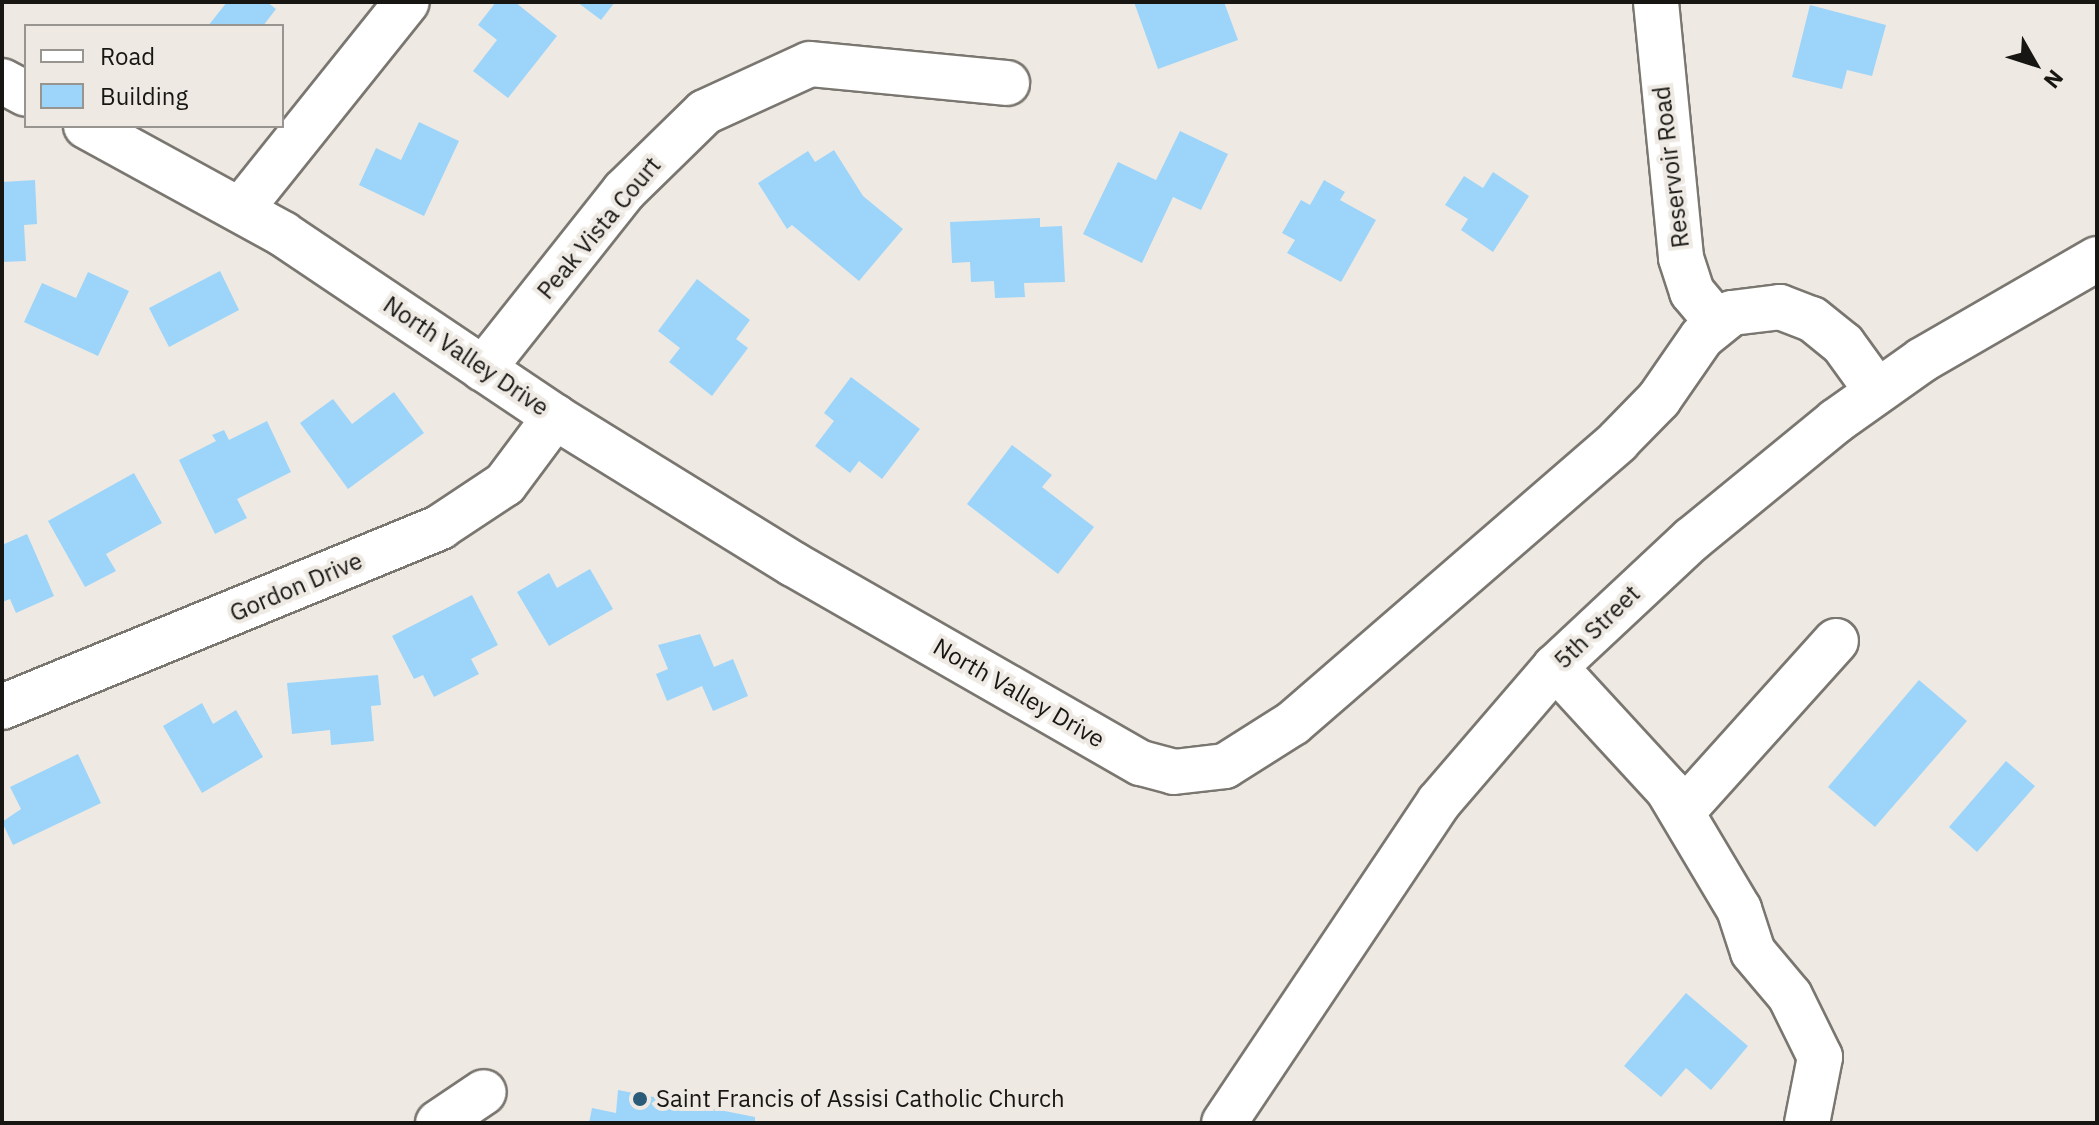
<!DOCTYPE html>
<html>
<head>
<meta charset="utf-8">
<style>
	body { margin:0 }
	#map { position:relative; width:2099px; height:1125px; overflow:hidden; background:#eeeae3; font-family:"IBM Plex Sans",sans-serif }
	div>[style] { position:absolute }
	.building>* { inset:0; background:#9dd4f9 }
	.roads { filter:drop-shadow(2px 0 #7a7670) drop-shadow(-2px 0 #7a7670) drop-shadow(0 2px #7a7670) drop-shadow(0 -2px #7a7670) }
	.minor>* { height:44px; margin:-22px; padding:0 22px; transform-origin:22px; border-radius:22px; background:#fff }
	.major>* { height:44px; margin:-22px; padding:0 22px; transform-origin:22px; border-radius:22px; background:#fff }
	.dots>* { width:22px; height:22px; translate:-50% -50%; box-sizing:border-box; border:4px solid #eeeae3; border-radius:50% }
	span { translate:-50% -50%; white-space:nowrap; text-align:center; line-height:1.15; -webkit-text-stroke:8px #eeeae3; paint-order:stroke }
	.street-label { font-size:24px; color:#171613 }
	.poi-label { font-size:24px; color:#171613 }
	.left { translate:0 -50%; text-align:left }
	.frame { position:absolute; inset:0; border:4px solid #171613; pointer-events:none }
	.legend { position:absolute; left:24px; top:24px; width:260px; height:104px; box-sizing:border-box; background:#eeeae3; border:2px solid #989590; margin:0; padding:10px 14px; list-style:none; font-size:24px; color:#171613 }
	.legend li { display:flex; align-items:center; gap:16px; height:40px }
	.legend b { width:40px; border:2px solid #989590 }
	.north { position:absolute; left:1995px; top:24px; width:80px; height:80px; -webkit-text-stroke:6px #eeeae3; paint-order:stroke; rotate:129deg; font-size:22px; font-weight:700; line-height:32px; text-align:center; color:#171613 }
	.north::after { content:''; display:block; margin:auto; width:28px; height:36px; background:#171613; clip-path:polygon(50% 0,100% 100%,50% 72%,0 100%) }
</style>
</head>
<body>
<div id="map">
	<div class="building">
		<i style="clip-path:polygon(227px 2px,267px 2px,276px 9px,263px 26px,208px 26px)"></i>
		<i style="clip-path:polygon(496px 2px,515px 2px,557px 36px,508px 98px,473px 71px,497px 40px,478px 25px)"></i>
		<i style="clip-path:polygon(577px 2px,615px 2px,601px 20px)"></i>
		<i style="clip-path:polygon(1134px 2px,1224px 2px,1238px 40px,1158px 69px)"></i>
		<i style="clip-path:polygon(1810px 5px,1886px 25px,1872px 76px,1847px 70px,1842px 89px,1792px 77px)"></i>
		<i style="clip-path:polygon(419px 122px,459px 141px,424px 216px,359px 185px,376px 148px,401px 160px)"></i>
		<i style="clip-path:polygon(1180px 131px,1228px 154px,1201px 210px,1173px 197px,1142px 263px,1083px 234px,1118px 162px,1156px 180px)"></i>
		<i style="clip-path:polygon(834px 150px,863px 196px,903px 229px,859px 281px,792px 225px,787px 229px,758px 183px,808px 151px,815px 162px)"></i>
		<i style="clip-path:polygon(1493px 172px,1529px 196px,1493px 252px,1461px 230px,1468px 219px,1445px 205px,1464px 176px,1483px 188px)"></i>
		<i style="clip-path:polygon(35px 180px,37px 224px,24px 225px,26px 261px,2px 262px,2px 182px)"></i>
		<i style="clip-path:polygon(1324px 180px,1345px 192px,1340px 200px,1376px 220px,1341px 282px,1287px 253px,1295px 240px,1282px 233px,1301px 200px,1310px 205px)"></i>
		<i style="clip-path:polygon(1040px 218px,1040px 227px,1062px 226px,1065px 282px,1024px 283px,1025px 297px,995px 298px,994px 281px,971px 282px,970px 262px,952px 263px,950px 222px)"></i>
		<i style="clip-path:polygon(220px 271px,239px 310px,169px 347px,149px 308px)"></i>
		<i style="clip-path:polygon(88px 272px,129px 291px,98px 356px,24px 322px,42px 283px,76px 298px)"></i>
		<i style="clip-path:polygon(697px 279px,750px 320px,736px 339px,748px 348px,712px 396px,669px 362px,680px 348px,658px 331px)"></i>
		<i style="clip-path:polygon(851px 377px,920px 429px,882px 479px,859px 461px,850px 473px,815px 446px,834px 421px,824px 413px)"></i>
		<i style="clip-path:polygon(394px 392px,424px 433px,348px 489px,300px 423px,333px 399px,352px 424px)"></i>
		<i style="clip-path:polygon(267px 421px,291px 472px,237px 499px,247px 518px,215px 534px,179px 460px,216px 441px,212px 435px,224px 430px,229px 440px)"></i>
		<i style="clip-path:polygon(1012px 445px,1052px 475px,1042px 487px,1094px 527px,1058px 574px,967px 504px)"></i>
		<i style="clip-path:polygon(134px 473px,162px 523px,106px 554px,116px 571px,85px 587px,48px 521px)"></i>
		<i style="clip-path:polygon(27px 534px,54px 596px,16px 613px,10px 599px,2px 602px,2px 545px)"></i>
		<i style="clip-path:polygon(590px 569px,613px 609px,549px 646px,517px 592px,549px 573px,557px 588px)"></i>
		<i style="clip-path:polygon(472px 595px,498px 645px,471px 659px,479px 674px,434px 697px,423px 675px,414px 679px,392px 636px)"></i>
		<i style="clip-path:polygon(700px 634px,714px 667px,733px 659px,748px 696px,713px 711px,702px 686px,667px 701px,656px 674px,668px 669px,658px 645px)"></i>
		<i style="clip-path:polygon(378px 675px,381px 705px,371px 706px,374px 741px,331px 745px,330px 730px,292px 734px,287px 683px)"></i>
		<i style="clip-path:polygon(1919px 680px,1967px 721px,1875px 827px,1828px 787px)"></i>
		<i style="clip-path:polygon(202px 703px,213px 724px,236px 710px,263px 757px,202px 793px,163px 726px)"></i>
		<i style="clip-path:polygon(78px 754px,101px 803px,13px 845px,2px 822px,21px 809px,10px 787px)"></i>
		<i style="clip-path:polygon(2006px 761px,2035px 786px,1977px 852px,1949px 827px)"></i>
		<i style="clip-path:polygon(1686px 993px,1748px 1046px,1711px 1090px,1686px 1068px,1661px 1097px,1624px 1066px)"></i>
		<i style="clip-path:polygon(618px 1090px,755px 1117px,755px 1123px,589px 1123px,592px 1108px,616px 1113px)"></i>
	</div>
	<div class="roads">
		<div class="minor">
			<i style="left:1656px;top:2px;width:257px;rotate:84.4deg"></i>
			<i style="left:1681px;top:258px;width:36px;rotate:72deg"></i>
			<i style="left:1692px;top:292px;width:39px;rotate:50deg"></i>
			<i style="left:2px;top:81px;width:27px;rotate:28deg"></i>
			<i style="left:86px;top:126px;width:225px;rotate:28.7deg"></i>
			<i style="left:283px;top:234px;width:328px;rotate:33.9deg"></i>
			<i style="left:555px;top:417px;width:280px;rotate:31.7deg"></i>
			<i style="left:793px;top:564px;width:401px;rotate:29.8deg"></i>
			<i style="left:1141px;top:763px;width:34px;rotate:15deg"></i>
			<i style="left:1174px;top:772px;width:51px;rotate:-6.7deg"></i>
			<i style="left:1225px;top:766px;width:80px;rotate:-32.3deg"></i>
			<i style="left:1293px;top:723px;width:430px;rotate:-40.9deg"></i>
			<i style="left:1618px;top:441px;width:59px;rotate:-45.7deg"></i>
			<i style="left:1659px;top:399px;width:75px;rotate:-55.3deg"></i>
			<i style="left:1702px;top:337px;width:38px;rotate:-39deg"></i>
			<i style="left:1732px;top:313px;width:48px;rotate:-7.1deg"></i>
			<i style="left:1780px;top:307px;width:34px;rotate:21deg"></i>
			<i style="left:1812px;top:319px;width:40px;rotate:39deg"></i>
			<i style="left:1843px;top:344px;width:58px;rotate:54.1deg"></i>
			<i style="left:241px;top:209px;width:265px;rotate:-51.3deg"></i>
			<i style="left:483px;top:369px;width:227px;rotate:-51.6deg"></i>
			<i style="left:624px;top:191px;width:113px;rotate:-44.3deg"></i>
			<i style="left:705px;top:112px;width:115px;rotate:-24.6deg"></i>
			<i style="left:810px;top:64px;width:198px;rotate:5.5deg"></i>
			<i style="left:1555px;top:667px;width:167px;rotate:47.4deg"></i>
			<i style="left:1668px;top:790px;width:139px;rotate:59.2deg"></i>
			<i style="left:1739px;top:909px;width:45px;rotate:72deg"></i>
			<i style="left:1753px;top:952px;width:57px;rotate:49.9deg"></i>
			<i style="left:1790px;top:996px;width:68px;rotate:63.8deg"></i>
			<i style="left:1820px;top:1057px;width:67px;rotate:101.1deg"></i>
			<i style="left:2px;top:707px;width:474px;rotate:-22.3deg"></i>
			<i style="left:440px;top:527px;width:78px;rotate:-33.5deg"></i>
			<i style="left:505px;top:484px;width:84px;rotate:-53.3deg"></i>
			<i style="left:1682px;top:812px;width:230px;rotate:-48deg"></i>
			<i style="left:438px;top:1123px;width:55px;rotate:-34deg"></i>
		</div>
		<div class="major">
			<i style="left:1224px;top:1123px;width:386px;rotate:-56.2deg"></i>
			<i style="left:1439px;top:802px;width:178px;rotate:-49.3deg"></i>
			<i style="left:1555px;top:667px;width:187px;rotate:-43.1deg"></i>
			<i style="left:1692px;top:539px;width:186px;rotate:-39.3deg"></i>
			<i style="left:1836px;top:421px;width:105px;rotate:-35.3deg"></i>
			<i style="left:1922px;top:360px;width:202px;rotate:-30deg"></i>
		</div>
	</div>
	<div class="dots">
		<i style="left:640px;top:1099px;background:#2a5b79"></i>
	</div>
	<div class="street-label">
		<span style="left:1671px;top:167px;rotate:-97deg">Reservoir Road</span>
		<span style="left:599px;top:228px;rotate:-50deg">Peak Vista Court</span>
		<span style="left:466px;top:356px;rotate:34deg">North Valley Drive</span>
		<span style="left:296px;top:587px;rotate:-23deg">Gordon Drive</span>
		<span style="left:1597px;top:627px;rotate:-44deg">5th Street</span>
		<span style="left:1019px;top:693px;rotate:30deg">North Valley Drive</span>
	</div>
	<div class="poi-label">
		<span class="left" style="left:656px;top:1099px">Saint Francis of Assisi Catholic Church</span>
	</div>
	<div class="frame"></div>
	<ul class="legend">
	<li><b style="height:10px;background:#fff"></b>Road</li>
	<li><b style="height:22px;background:#9dd4f9"></b>Building</li>
	</ul>
	<div class="north">N</div>
</div>
</body>
</html>
